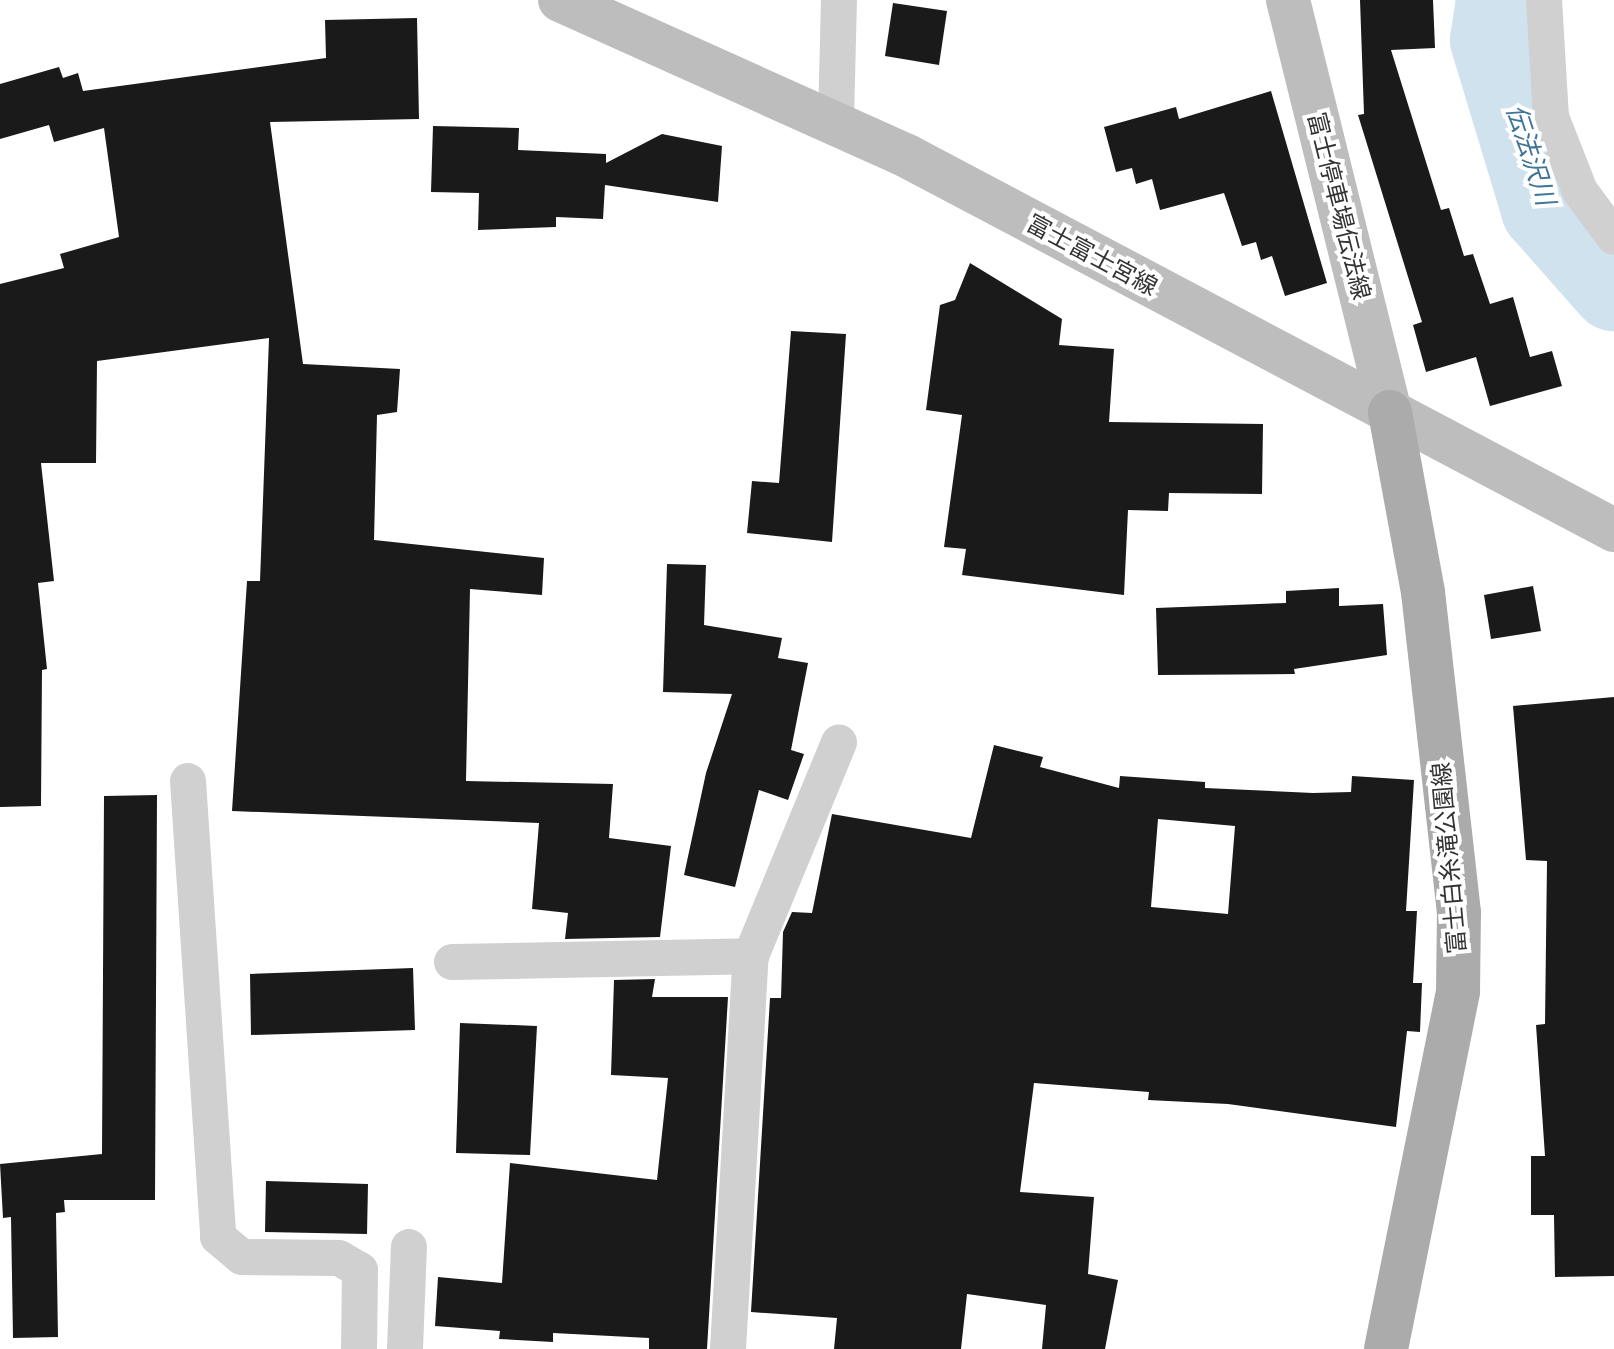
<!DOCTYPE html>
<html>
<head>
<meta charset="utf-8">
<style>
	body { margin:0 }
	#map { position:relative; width:1614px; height:1349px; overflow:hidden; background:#fff; font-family:"Asap Condensed","Noto Sans JP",sans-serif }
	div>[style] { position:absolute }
	.river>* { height:86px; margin:-43px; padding:0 43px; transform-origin:43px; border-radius:43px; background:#cfe2ee }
	.building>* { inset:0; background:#1a1a1a }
	.minor>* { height:36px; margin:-18px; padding:0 18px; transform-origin:18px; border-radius:18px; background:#d0d0d0 }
	.secondary>* { height:44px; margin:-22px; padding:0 22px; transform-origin:22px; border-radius:22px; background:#bdbdbd }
	.primary>* { height:44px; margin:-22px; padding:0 22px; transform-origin:22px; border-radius:22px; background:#ababab }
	span { translate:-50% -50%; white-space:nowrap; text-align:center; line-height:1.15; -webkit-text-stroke:8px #fff; paint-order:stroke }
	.street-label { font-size:24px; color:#333 }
	.water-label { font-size:26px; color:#3f7597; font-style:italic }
</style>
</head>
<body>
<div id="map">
	<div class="river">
		<i style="left:1499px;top:0;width:40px;rotate:98.5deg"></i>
		<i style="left:1493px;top:40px;width:177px;rotate:73.2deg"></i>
		<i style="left:1544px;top:209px;width:106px;rotate:48.5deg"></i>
	</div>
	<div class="building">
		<i style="clip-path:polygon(1360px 0,1433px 0,1435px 48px,1391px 50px,1441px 210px,1449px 208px,1464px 256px,1473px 254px,1490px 304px,1513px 297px,1530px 357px,1552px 351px,1562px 386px,1490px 406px,1476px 357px,1426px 372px,1413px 325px,1422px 322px,1358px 115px,1364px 114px)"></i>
		<i style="clip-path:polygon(893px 3px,947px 11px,939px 65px,885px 56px)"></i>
		<i style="clip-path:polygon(417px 18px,419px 119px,270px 122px,303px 364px,400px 369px,397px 412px,377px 415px,374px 540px,544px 558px,542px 595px,470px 589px,466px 781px,613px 784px,609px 838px,671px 846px,660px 937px,565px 939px,568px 913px,532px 909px,539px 823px,232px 811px,247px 581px,260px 581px,269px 338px,97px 361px,96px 463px,41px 463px,54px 581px,38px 583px,47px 669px,42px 670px,41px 806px,0 807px,0 284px,64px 268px,60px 254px,119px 237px,104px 128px,54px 142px,49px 125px,0 139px,0 84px,59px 67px,63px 78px,78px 73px,83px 91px,326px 58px,325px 20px)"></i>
		<i style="clip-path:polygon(1271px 91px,1327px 283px,1285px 296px,1272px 256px,1261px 260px,1256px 242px,1242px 246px,1224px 193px,1160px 210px,1152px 179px,1136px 184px,1132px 168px,1116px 172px,1104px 127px,1176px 107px,1179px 119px)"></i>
		<i style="clip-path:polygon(433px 126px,519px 128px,518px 150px,606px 154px,606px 163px,662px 134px,722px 146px,718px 202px,605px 185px,603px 219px,556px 217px,556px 227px,478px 230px,479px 193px,431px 192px)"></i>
		<i style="clip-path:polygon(970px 263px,1062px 319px,1059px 345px,1114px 349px,1109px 422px,1263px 424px,1262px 494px,1169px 493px,1168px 511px,1128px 510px,1124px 595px,962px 575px,966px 549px,944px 547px,962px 415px,926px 410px,940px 305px,955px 300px)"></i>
		<i style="clip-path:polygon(791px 331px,846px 334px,832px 542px,747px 533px,752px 481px,779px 483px)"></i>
		<i style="clip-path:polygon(667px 564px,706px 565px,704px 625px,782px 638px,778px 658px,808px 663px,791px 750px,804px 754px,788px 800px,759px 790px,735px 887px,684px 875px,706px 773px,732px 694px,663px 692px)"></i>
		<i style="clip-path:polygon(1533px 586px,1541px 631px,1491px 639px,1484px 595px)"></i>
		<i style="clip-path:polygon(1339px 588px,1339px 606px,1383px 604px,1387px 655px,1294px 669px,1295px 674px,1158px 675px,1156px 608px,1286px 603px,1286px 591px)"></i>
		<i style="clip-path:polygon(1614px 697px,1614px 1276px,1555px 1277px,1554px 1215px,1531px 1215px,1531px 1156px,1545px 1156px,1536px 1025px,1545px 1024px,1547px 861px,1526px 860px,1513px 706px)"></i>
		<i style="clip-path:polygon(evenodd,994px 745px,1043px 757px,1040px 767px,1119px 788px,1120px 776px,1205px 782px,1205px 788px,1313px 793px,1351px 792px,1352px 776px,1414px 780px,1406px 911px,1417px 911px,1413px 983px,1422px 983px,1420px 1032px,1407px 1031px,1396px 1127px,1228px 1104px,1148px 1100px,1149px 1092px,1034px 1083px,1020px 1192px,1094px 1197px,1088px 1274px,1118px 1280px,1105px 1349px,1042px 1349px,1046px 1305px,967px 1294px,961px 1349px,834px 1349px,837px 1318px,751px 1312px,770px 998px,781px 998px,783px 932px,792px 912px,812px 913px,832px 814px,971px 838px,994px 745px,1158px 819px,1235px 826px,1228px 914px,1151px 907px,1158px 819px)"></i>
		<i style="clip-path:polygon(157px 795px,155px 1200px,64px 1200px,65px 1212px,56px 1213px,58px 1337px,13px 1338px,11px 1217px,3px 1218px,0 1164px,102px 1154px,104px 796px)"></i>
		<i style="clip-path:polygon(413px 968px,415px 1030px,251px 1035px,250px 974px)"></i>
		<i style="clip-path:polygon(655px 979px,652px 997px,728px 997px,707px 1349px,649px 1349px,649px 1338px,553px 1333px,553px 1342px,499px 1339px,500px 1331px,435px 1326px,438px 1277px,502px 1283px,510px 1163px,657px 1180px,668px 1078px,611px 1075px,614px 980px)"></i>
		<i style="clip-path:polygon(460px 1023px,537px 1026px,530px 1155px,456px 1153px)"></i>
		<i style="clip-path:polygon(266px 1181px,368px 1184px,367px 1234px,265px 1232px)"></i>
	</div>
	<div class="minor">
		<i style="left:1544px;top:0;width:117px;rotate:86.6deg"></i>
		<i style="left:1551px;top:117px;width:79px;rotate:68.6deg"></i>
		<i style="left:1580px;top:191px;width:57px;rotate:53.5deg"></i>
		<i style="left:836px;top:121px;width:121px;rotate:-88.6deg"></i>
		<i style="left:188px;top:781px;width:457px;rotate:86.2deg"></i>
		<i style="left:218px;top:1237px;width:31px;rotate:40deg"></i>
		<i style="left:242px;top:1257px;width:97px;rotate:0.6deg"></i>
		<i style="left:339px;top:1258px;width:24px;rotate:30deg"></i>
		<i style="left:360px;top:1270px;width:79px;rotate:90.7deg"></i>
		<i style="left:452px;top:962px;width:299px;rotate:-1.1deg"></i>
		<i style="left:405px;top:1349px;width:102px;rotate:-87.8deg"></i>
		<i style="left:728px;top:1349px;width:394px;rotate:-86.7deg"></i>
		<i style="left:751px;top:956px;width:231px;rotate:-67.6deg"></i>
	</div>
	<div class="secondary">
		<i style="left:560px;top:0;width:380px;rotate:24.2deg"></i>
		<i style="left:907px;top:156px;width:800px;rotate:27.88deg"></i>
		<i style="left:1288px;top:0;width:424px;rotate:76.1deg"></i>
	</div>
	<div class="primary">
		<i style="left:1386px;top:1349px;width:365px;rotate:-78.6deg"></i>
		<i style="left:1458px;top:991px;width:78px;rotate:-89.3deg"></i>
		<i style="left:1459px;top:913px;width:323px;rotate:-96.4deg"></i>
		<i style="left:1423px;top:592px;width:183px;rotate:-100.4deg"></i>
	</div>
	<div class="street-label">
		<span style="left:1339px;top:206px;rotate:76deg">富士停車場伝法線</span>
		<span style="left:1092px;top:255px;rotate:28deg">富士富士宮線</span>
		<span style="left:1449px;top:858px;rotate:-95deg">富士白糸滝公園線</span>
	</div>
	<div class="water-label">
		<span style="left:1530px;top:155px;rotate:72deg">伝法沢川</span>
	</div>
</div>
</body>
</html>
